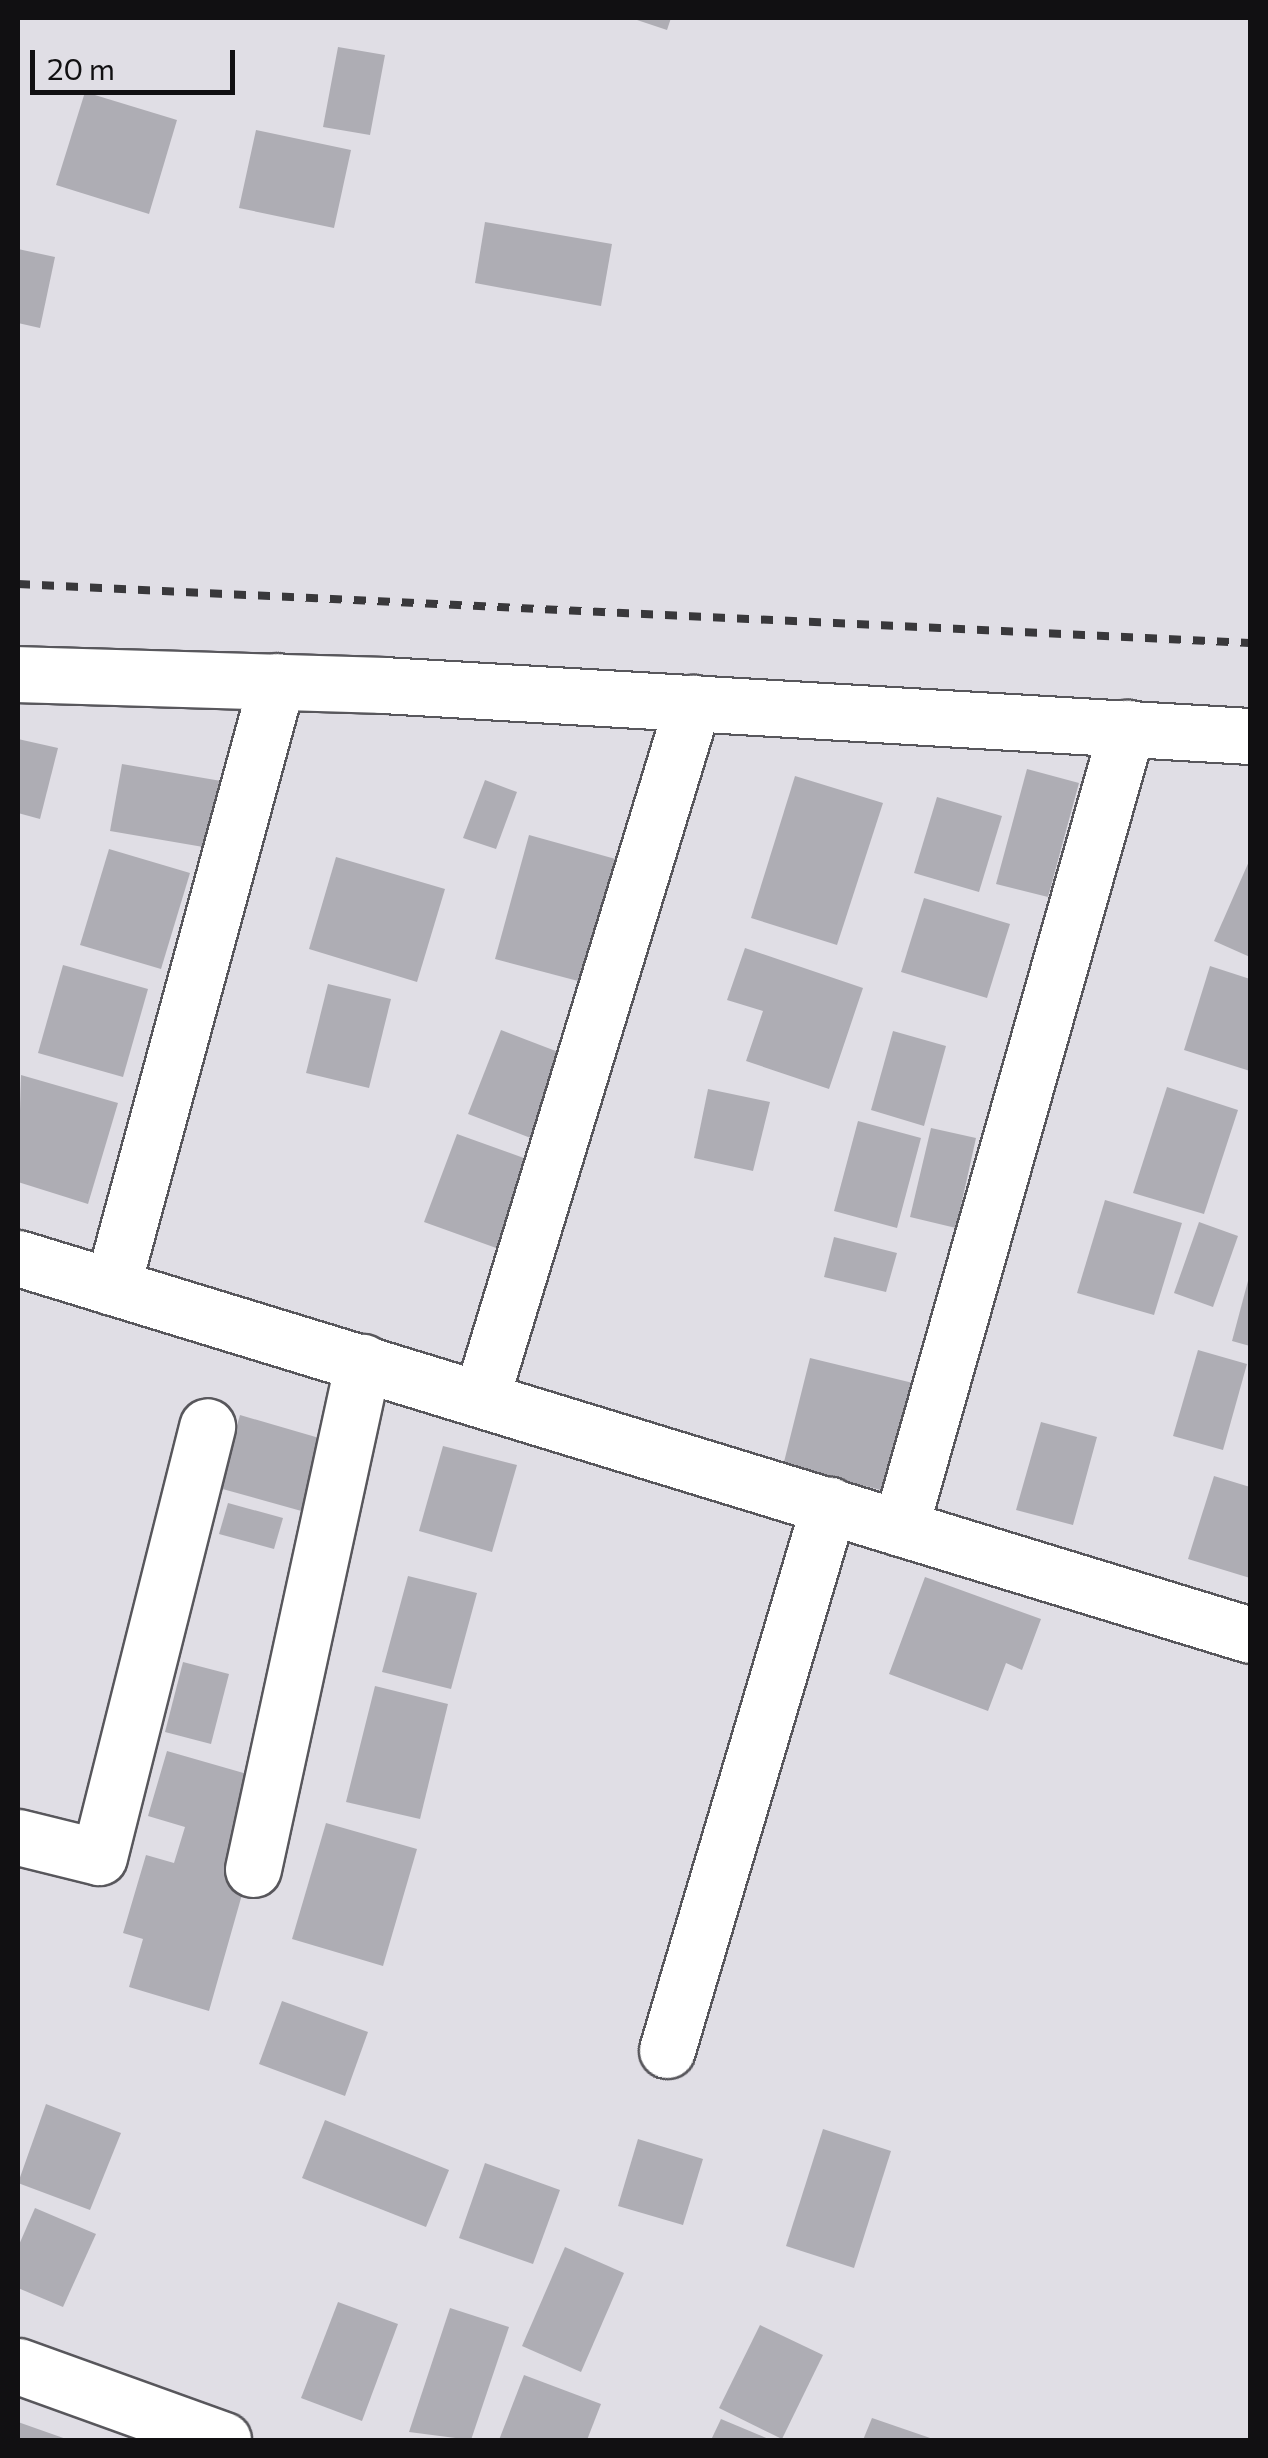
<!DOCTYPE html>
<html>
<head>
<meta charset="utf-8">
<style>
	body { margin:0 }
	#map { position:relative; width:1268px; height:2458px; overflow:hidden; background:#e0dee5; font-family:Commissioner,sans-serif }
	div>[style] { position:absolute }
	.building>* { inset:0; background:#aeadb4 }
	.roads { filter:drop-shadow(2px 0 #58575c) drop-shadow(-2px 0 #58575c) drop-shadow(0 2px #58575c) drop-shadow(0 -2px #58575c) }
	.minor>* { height:55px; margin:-27.5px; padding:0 27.5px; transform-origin:27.5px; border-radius:27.5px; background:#fff }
	.secondary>* { height:55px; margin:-27.5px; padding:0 27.5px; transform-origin:27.5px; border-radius:27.5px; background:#fff }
	.rail>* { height:8px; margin-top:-4px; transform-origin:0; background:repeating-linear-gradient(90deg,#39383b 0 12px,transparent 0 24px) }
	span { translate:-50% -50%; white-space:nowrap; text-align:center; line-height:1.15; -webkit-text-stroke:9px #e0dee5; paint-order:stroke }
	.frame { position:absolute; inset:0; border:20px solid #111012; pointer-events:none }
	.scale { position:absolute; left:30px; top:50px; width:205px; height:45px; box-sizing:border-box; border:5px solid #111012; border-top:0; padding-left:12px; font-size:30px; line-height:35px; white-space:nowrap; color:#111012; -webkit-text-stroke:8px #e0dee5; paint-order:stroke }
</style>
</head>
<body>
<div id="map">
	<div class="building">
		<i style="clip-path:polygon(631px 18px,671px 18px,667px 30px)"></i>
		<i style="clip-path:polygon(338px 47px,385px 55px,370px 135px,323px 127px)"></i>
		<i style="clip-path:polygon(85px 92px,177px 120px,149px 214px,56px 185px)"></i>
		<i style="clip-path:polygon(256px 130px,351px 150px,334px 228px,239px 208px)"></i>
		<i style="clip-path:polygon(485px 222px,612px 244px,601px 306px,475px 283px)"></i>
		<i style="clip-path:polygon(18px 249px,55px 257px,40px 328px,18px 323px)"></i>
		<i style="clip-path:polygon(18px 739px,58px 748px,40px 819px,18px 813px)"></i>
		<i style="clip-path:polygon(122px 764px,227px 782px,215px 849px,110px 831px)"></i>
		<i style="clip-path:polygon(1027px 769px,1079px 783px,1048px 897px,996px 884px)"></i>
		<i style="clip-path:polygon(795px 776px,883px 803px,837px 945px,751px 918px)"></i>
		<i style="clip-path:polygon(485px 780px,517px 792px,496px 849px,463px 838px)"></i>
		<i style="clip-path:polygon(937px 797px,1002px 816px,979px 892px,914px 873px)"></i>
		<i style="clip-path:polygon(529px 835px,630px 863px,597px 986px,495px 959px)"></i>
		<i style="clip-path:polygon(109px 849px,190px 873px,161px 969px,80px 945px)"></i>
		<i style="clip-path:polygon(336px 857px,445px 889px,417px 982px,309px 949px)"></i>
		<i style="clip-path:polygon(1250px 859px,1250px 957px,1214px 941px)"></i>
		<i style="clip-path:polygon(924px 898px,1010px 924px,987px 998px,901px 972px)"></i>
		<i style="clip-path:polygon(745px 948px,863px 988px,829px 1089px,746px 1061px,763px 1011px,727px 1000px)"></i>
		<i style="clip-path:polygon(63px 965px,148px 989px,123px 1077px,38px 1053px)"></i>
		<i style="clip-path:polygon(1210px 966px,1250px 979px,1250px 1071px,1184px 1050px)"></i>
		<i style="clip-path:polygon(328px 984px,391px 999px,369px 1088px,306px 1073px)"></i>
		<i style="clip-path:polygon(501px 1030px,574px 1058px,541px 1142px,468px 1114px)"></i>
		<i style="clip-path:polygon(893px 1031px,946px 1046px,924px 1126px,871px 1110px)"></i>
		<i style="clip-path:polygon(21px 1075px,118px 1103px,88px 1204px,18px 1182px)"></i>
		<i style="clip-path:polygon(1167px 1087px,1238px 1110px,1204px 1214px,1133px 1193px)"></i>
		<i style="clip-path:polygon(708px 1089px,770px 1102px,753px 1171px,694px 1158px)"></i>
		<i style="clip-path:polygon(858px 1121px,921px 1138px,897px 1228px,834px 1211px)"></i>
		<i style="clip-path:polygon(931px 1128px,976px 1138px,956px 1228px,910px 1217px)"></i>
		<i style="clip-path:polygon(457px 1134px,532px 1161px,499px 1249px,424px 1222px)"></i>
		<i style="clip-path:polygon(1105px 1200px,1182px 1223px,1154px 1315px,1077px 1293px)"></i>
		<i style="clip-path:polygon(1199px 1222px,1238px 1236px,1213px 1307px,1174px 1293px)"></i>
		<i style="clip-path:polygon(834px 1237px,897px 1253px,886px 1292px,824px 1277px)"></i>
		<i style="clip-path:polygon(1249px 1277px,1250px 1277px,1250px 1346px,1232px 1341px)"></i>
		<i style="clip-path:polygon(1198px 1350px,1247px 1364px,1223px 1450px,1173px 1436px)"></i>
		<i style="clip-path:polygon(810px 1358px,913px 1383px,885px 1491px,783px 1466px)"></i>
		<i style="clip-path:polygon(240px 1415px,326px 1440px,305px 1512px,219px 1488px)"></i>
		<i style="clip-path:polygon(1041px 1422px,1097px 1437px,1073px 1525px,1016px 1510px)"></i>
		<i style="clip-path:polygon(443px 1446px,517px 1465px,492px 1552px,419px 1531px)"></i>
		<i style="clip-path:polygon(1214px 1476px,1250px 1487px,1250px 1578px,1188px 1559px)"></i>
		<i style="clip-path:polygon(228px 1503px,283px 1518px,274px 1549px,219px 1534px)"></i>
		<i style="clip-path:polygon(408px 1576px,477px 1593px,451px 1689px,382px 1672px)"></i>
		<i style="clip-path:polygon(925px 1577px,1041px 1619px,1022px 1670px,1006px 1663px,988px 1711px,889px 1674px)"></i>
		<i style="clip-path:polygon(183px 1662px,229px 1674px,211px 1744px,165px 1732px)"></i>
		<i style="clip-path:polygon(375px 1686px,448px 1704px,420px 1819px,346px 1802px)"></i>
		<i style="clip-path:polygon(167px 1751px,254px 1776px,225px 1878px,245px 1884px,209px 2011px,129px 1987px,143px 1939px,123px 1933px,146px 1855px,174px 1863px,185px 1827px,148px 1816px)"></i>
		<i style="clip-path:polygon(326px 1823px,417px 1849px,383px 1966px,292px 1939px)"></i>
		<i style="clip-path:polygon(282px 2001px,368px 2032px,345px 2096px,259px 2064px)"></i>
		<i style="clip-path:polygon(46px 2104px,121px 2133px,90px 2210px,18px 2183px)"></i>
		<i style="clip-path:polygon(325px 2120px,449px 2170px,426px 2227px,302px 2178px)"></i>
		<i style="clip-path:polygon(823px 2129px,891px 2151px,854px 2268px,786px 2246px)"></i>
		<i style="clip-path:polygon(638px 2139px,703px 2159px,683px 2225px,618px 2206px)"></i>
		<i style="clip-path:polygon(485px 2163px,560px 2190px,533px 2264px,459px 2238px)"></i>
		<i style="clip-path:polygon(35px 2208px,96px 2234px,63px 2307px,18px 2288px,18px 2247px)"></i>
		<i style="clip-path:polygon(565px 2247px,624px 2273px,581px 2372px,522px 2346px)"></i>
		<i style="clip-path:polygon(338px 2302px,398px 2324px,362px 2421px,301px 2398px)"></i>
		<i style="clip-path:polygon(450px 2308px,509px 2327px,471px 2440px,409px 2432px)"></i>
		<i style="clip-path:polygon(760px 2325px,823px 2355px,782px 2439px,719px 2408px)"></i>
		<i style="clip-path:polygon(524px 2375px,601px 2404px,587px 2440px,499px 2440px)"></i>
		<i style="clip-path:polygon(872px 2418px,936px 2440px,863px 2440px)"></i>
		<i style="clip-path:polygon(721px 2419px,771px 2440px,711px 2440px)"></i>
		<i style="clip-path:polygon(18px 2422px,69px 2440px,18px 2440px)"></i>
	</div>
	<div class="roads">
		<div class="minor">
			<i style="left:18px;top:674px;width:365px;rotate:1.7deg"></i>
			<i style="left:383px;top:685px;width:868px;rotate:3.37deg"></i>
			<i style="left:18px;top:1258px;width:1288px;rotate:17.01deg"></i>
			<i style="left:112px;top:1287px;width:628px;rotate:-74.77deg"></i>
			<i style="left:481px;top:1398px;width:727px;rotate:-73.04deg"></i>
			<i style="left:900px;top:1528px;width:832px;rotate:-74.16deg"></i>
			<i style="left:18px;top:1837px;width:83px;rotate:13.9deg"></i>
			<i style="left:99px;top:1857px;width:444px;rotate:-75.9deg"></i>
			<i style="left:253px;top:1869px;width:519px;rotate:-77.76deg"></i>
			<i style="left:667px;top:2050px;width:569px;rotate:-73.45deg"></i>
		</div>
		<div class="secondary">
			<i style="left:18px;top:2366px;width:218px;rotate:19.8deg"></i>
		</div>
	</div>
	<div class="rail">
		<i style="left:18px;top:584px;width:1233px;rotate:2.74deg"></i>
	</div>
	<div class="frame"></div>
	<div class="scale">20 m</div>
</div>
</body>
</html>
